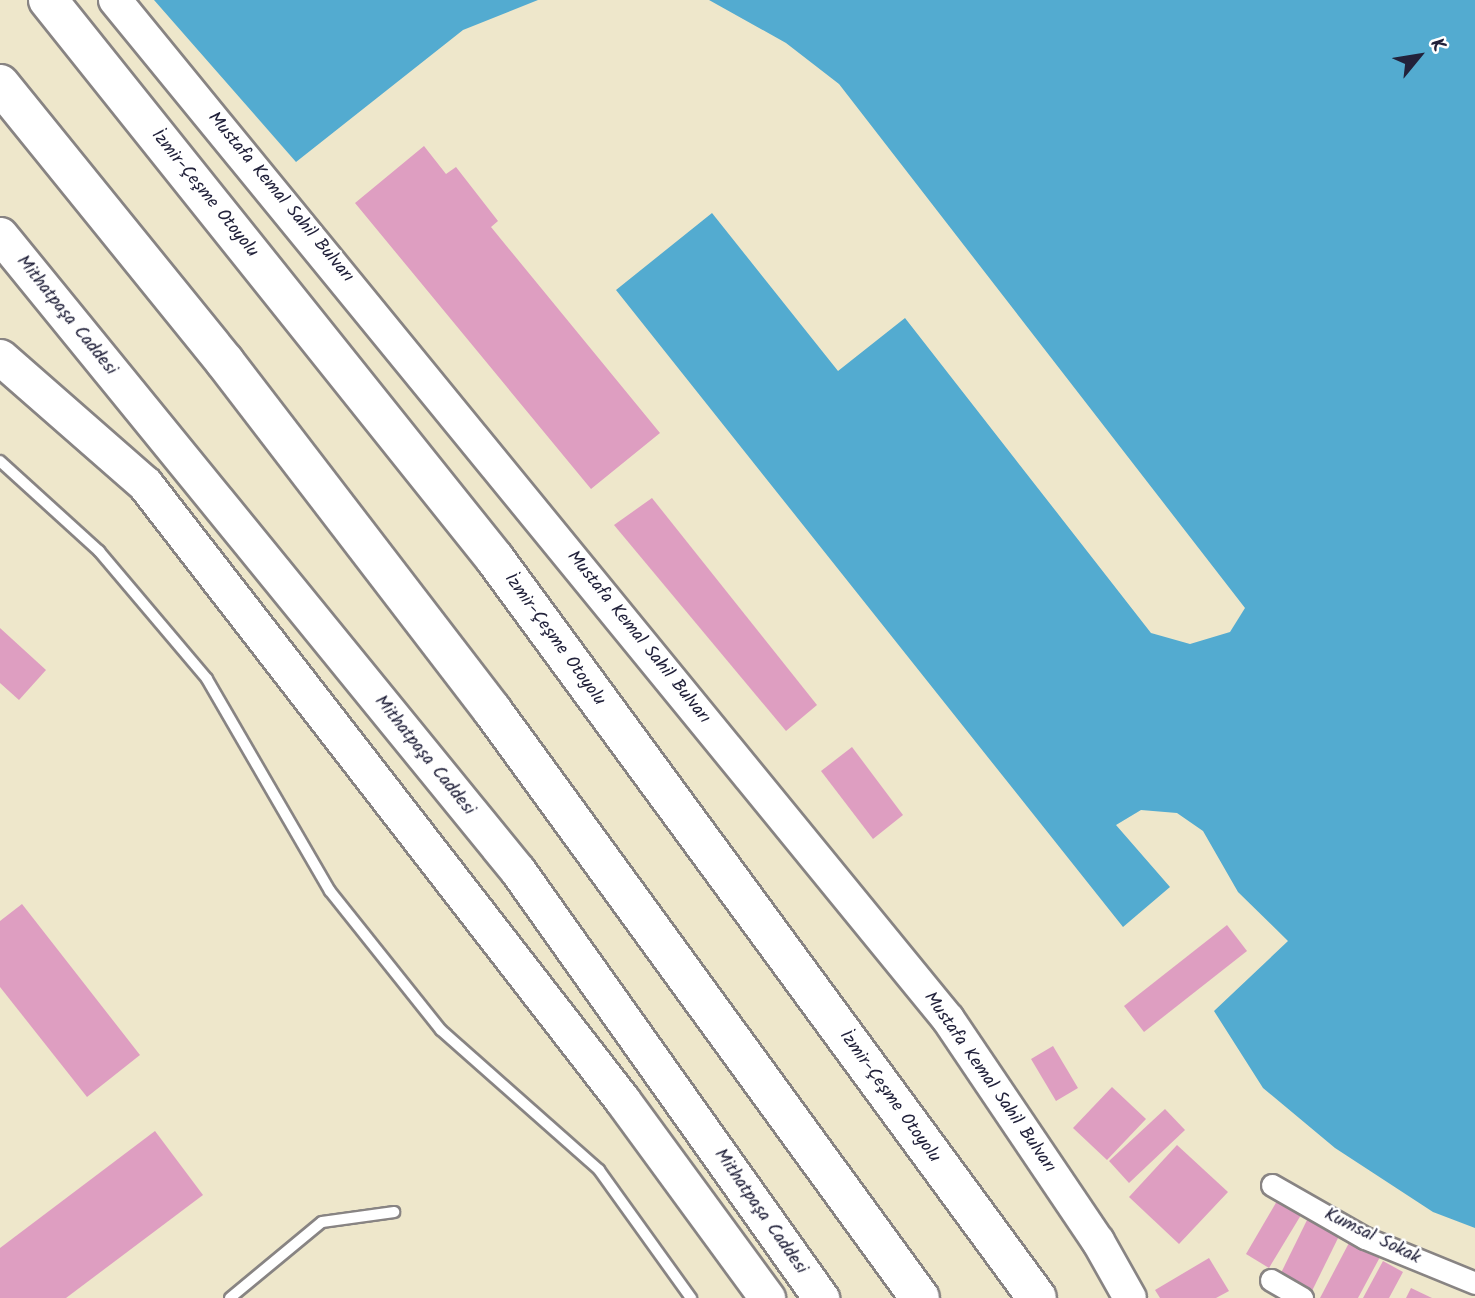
<!DOCTYPE html>
<html>
<head>
<meta charset="utf-8">
<style>
	body { margin:0 }
	#map { position:relative; width:1475px; height:1298px; overflow:hidden; background:#eee7cb; font-family:Kalam,sans-serif }
	div>[style] { position:absolute }
	.water>* { inset:0; background:#53abd0 }
	.building>* { inset:0; background:#de9ec1 }
	.roads { filter:drop-shadow(2px 0 #888483) drop-shadow(-2px 0 #888483) drop-shadow(0 2px #888483) drop-shadow(0 -2px #888483) }
	.lane>* { height:10px; margin:-5px; padding:0 5px; transform-origin:5px; border-radius:5px; background:#fff }
	.street>* { height:21px; margin:-10.5px; padding:0 10.5px; transform-origin:10.5px; border-radius:10.5px; background:#fff }
	.secondary>* { height:32px; margin:-16px; padding:0 16px; transform-origin:16px; border-radius:16px; background:#fff }
	.primary>* { height:35px; margin:-17.5px; padding:0 17.5px; transform-origin:17.5px; border-radius:17.5px; background:#fff }
	.highway>* { height:38px; margin:-19px; padding:0 19px; transform-origin:19px; border-radius:19px; background:#fff }
	span { translate:-50% -50%; white-space:nowrap; text-align:center; line-height:1.15; -webkit-text-stroke:5px #fff; paint-order:stroke }
	.street-label { font-size:18px; color:#22223b }
	.north { position:absolute; left:1384px; top:21px; width:70px; height:70px; -webkit-text-stroke:5px #fff; paint-order:stroke; rotate:60deg; font-size:19px; font-weight:700; line-height:28px; text-align:center; color:#22223b }
	.north::after { content:''; display:block; margin:auto; width:24px; height:32px; background:#22223b; clip-path:polygon(50% 0,100% 100%,50% 72%,0 100%) }
</style>
</head>
<body>
<div id="map">
	<div class="water">
		<i style="clip-path:polygon(154px 0,538px 0,463px 30px,296px 162px)"></i>
		<i style="clip-path:polygon(709px 0,1475px 0,1475px 1228px,1433px 1212px,1335px 1148px,1263px 1088px,1214px 1011px,1288px 941px,1238px 892px,1203px 831px,1177px 813px,1141px 810px,1116px 825px,1170px 887px,1123px 927px,616px 290px,712px 213px,838px 371px,905px 318px,1151px 633px,1190px 644px,1230px 632px,1245px 608px,839px 84px,786px 43px)"></i>
	</div>
	<div class="building">
		<i style="clip-path:polygon(424px 146px,446px 174px,456px 167px,498px 221px,491px 227px,660px 433px,591px 489px,355px 203px)"></i>
		<i style="clip-path:polygon(652px 498px,817px 705px,786px 731px,614px 525px)"></i>
		<i style="clip-path:polygon(0 628px,46px 670px,19px 700px,0 683px)"></i>
		<i style="clip-path:polygon(852px 747px,903px 815px,873px 839px,821px 771px)"></i>
		<i style="clip-path:polygon(22px 904px,140px 1055px,87px 1097px,0 987px,0 921px)"></i>
		<i style="clip-path:polygon(1227px 925px,1247px 951px,1144px 1032px,1124px 1006px)"></i>
		<i style="clip-path:polygon(1053px 1046px,1078px 1088px,1056px 1101px,1031px 1059px)"></i>
		<i style="clip-path:polygon(1112px 1087px,1146px 1119px,1107px 1160px,1073px 1128px)"></i>
		<i style="clip-path:polygon(1165px 1109px,1185px 1130px,1129px 1183px,1109px 1161px)"></i>
		<i style="clip-path:polygon(155px 1131px,203px 1195px,66px 1298px,0 1298px,0 1248px)"></i>
		<i style="clip-path:polygon(1177px 1145px,1228px 1192px,1179px 1244px,1129px 1197px)"></i>
		<i style="clip-path:polygon(1277px 1201px,1301px 1215px,1269px 1268px,1246px 1254px)"></i>
		<i style="clip-path:polygon(1310px 1214px,1342px 1230px,1311px 1293px,1279px 1277px)"></i>
		<i style="clip-path:polygon(1350px 1241px,1380px 1257px,1358px 1298px,1320px 1298px)"></i>
		<i style="clip-path:polygon(1209px 1258px,1229px 1291px,1216px 1298px,1160px 1298px,1155px 1290px)"></i>
		<i style="clip-path:polygon(1383px 1261px,1403px 1272px,1389px 1298px,1363px 1298px)"></i>
		<i style="clip-path:polygon(1411px 1288px,1432px 1298px,1406px 1298px)"></i>
	</div>
	<div class="roads">
		<div class="lane">
			<i style="left:0;top:461px;width:134px;rotate:42.3deg"></i>
			<i style="left:99px;top:551px;width:167px;rotate:49.8deg"></i>
			<i style="left:207px;top:679px;width:245px;rotate:59.9deg"></i>
			<i style="left:330px;top:891px;width:178px;rotate:51.4deg"></i>
			<i style="left:441px;top:1030px;width:211px;rotate:41.5deg"></i>
			<i style="left:599px;top:1170px;width:158px;rotate:54.3deg"></i>
			<i style="left:230px;top:1298px;width:119px;rotate:-39.6deg"></i>
			<i style="left:322px;top:1222px;width:73px;rotate:-7.9deg"></i>
		</div>
		<div class="street">
			<i style="left:1272px;top:1185px;width:107px;rotate:29.7deg"></i>
			<i style="left:1365px;top:1238px;width:119px;rotate:22.2deg"></i>
			<i style="left:1271px;top:1280px;width:36px;rotate:30deg"></i>
		</div>
		<div class="secondary">
			<i style="left:115px;top:0;width:1316px;rotate:50.74deg"></i>
			<i style="left:948px;top:1019px;width:268px;rotate:56deg"></i>
			<i style="left:1098px;top:1241px;width:65px;rotate:60.7deg"></i>
		</div>
		<div class="primary">
			<i style="left:0;top:235px;width:820px;rotate:50.84deg"></i>
			<i style="left:518px;top:871px;width:524px;rotate:54.64deg"></i>
			<i style="left:0;top:357px;width:193px;rotate:41.2deg"></i>
			<i style="left:145px;top:484px;width:780px;rotate:52.23deg"></i>
			<i style="left:623px;top:1101px;width:244px;rotate:53.8deg"></i>
		</div>
		<div class="highway">
			<i style="left:48px;top:0;width:716px;rotate:51.35deg"></i>
			<i style="left:495px;top:559px;width:916px;rotate:53.74deg"></i>
			<i style="left:0;top:84px;width:358px;rotate:51deg"></i>
			<i style="left:225px;top:362px;width:439px;rotate:52.5deg"></i>
			<i style="left:492px;top:710px;width:727px;rotate:53.95deg"></i>
		</div>
	</div>
	<div class="street-label">
		<span style="left:204px;top:194px;rotate:51deg">İzmir-Çeşme Otoyolu</span>
		<span style="left:280px;top:198px;rotate:50deg">Mustafa Kemal Sahil Bulvarı</span>
		<span style="left:66px;top:316px;rotate:51deg">Mithatpaşa Caddesi</span>
		<span style="left:638px;top:638px;rotate:51deg">Mustafa Kemal Sahil Bulvarı</span>
		<span style="left:554px;top:640px;rotate:54deg">İzmir-Çeşme Otoyolu</span>
		<span style="left:424px;top:756px;rotate:51deg">Mithatpaşa Caddesi</span>
		<span style="left:989px;top:1083px;rotate:55deg">Mustafa Kemal Sahil Bulvarı</span>
		<span style="left:889px;top:1097px;rotate:54deg">İzmir-Çeşme Otoyolu</span>
		<span style="left:760px;top:1212px;rotate:55deg">Mithatpaşa Caddesi</span>
		<span style="left:1372px;top:1237px;rotate:26deg">Kumsal Sokak</span>
	</div>
	<div class="north">K</div>
</div>
</body>
</html>
